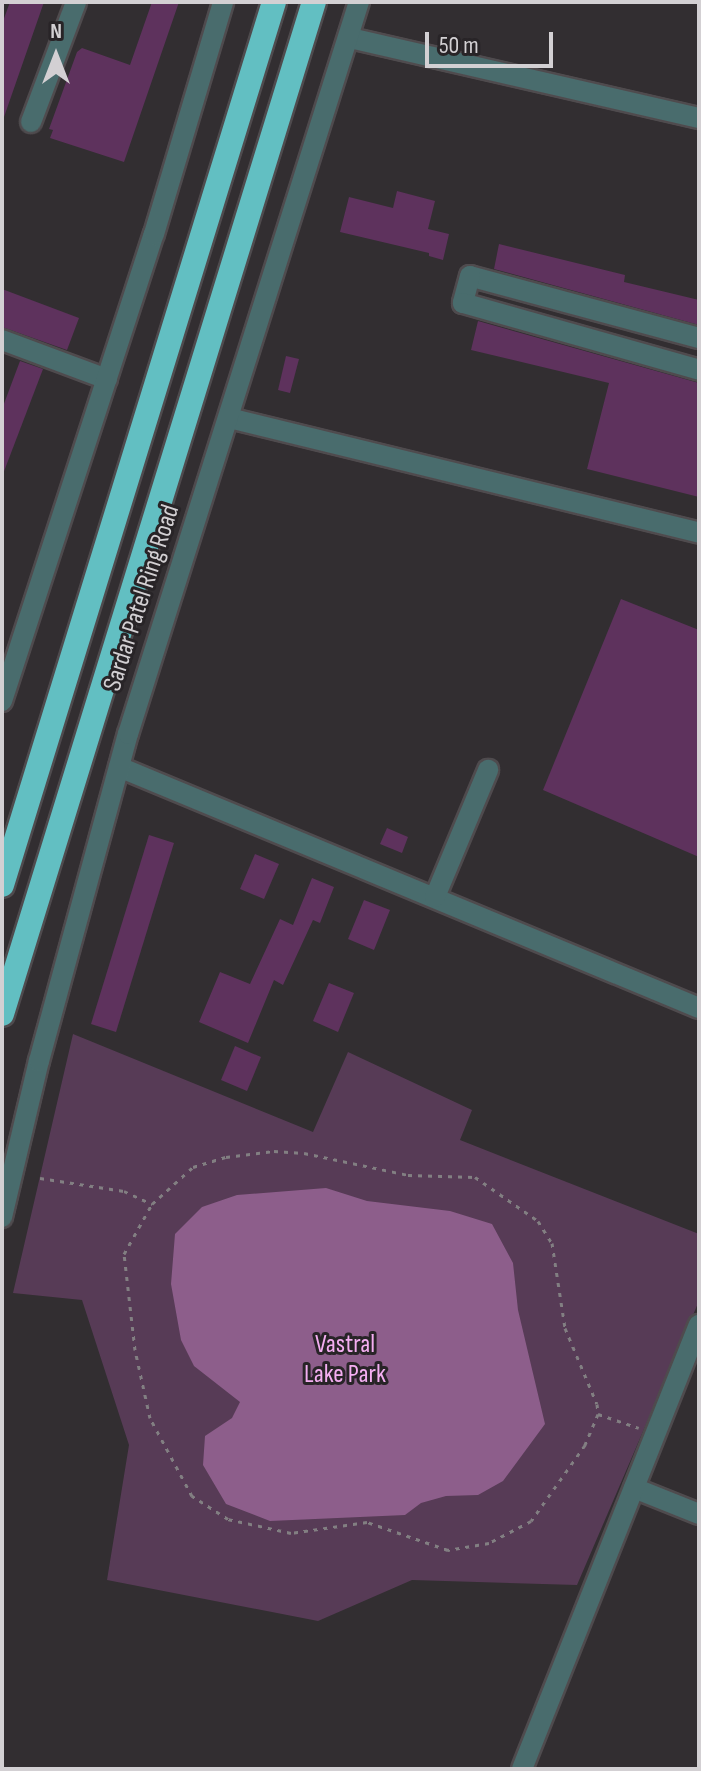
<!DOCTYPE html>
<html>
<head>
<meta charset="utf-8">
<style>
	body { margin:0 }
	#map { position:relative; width:701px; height:1771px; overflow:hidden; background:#322e31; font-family:"Sofia Sans Condensed",sans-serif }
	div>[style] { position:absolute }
	.green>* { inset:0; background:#573b56 }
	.water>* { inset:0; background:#8d5e8b }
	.building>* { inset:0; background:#5e325d }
	.path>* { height:3px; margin-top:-1.5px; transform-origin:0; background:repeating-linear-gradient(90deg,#827f82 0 4px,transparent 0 10px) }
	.roads { filter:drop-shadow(2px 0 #4f4b4e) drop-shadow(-2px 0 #4f4b4e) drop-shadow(0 2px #4f4b4e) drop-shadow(0 -2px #4f4b4e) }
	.minor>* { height:20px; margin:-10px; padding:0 10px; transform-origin:10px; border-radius:10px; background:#496c6d }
	.highway>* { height:24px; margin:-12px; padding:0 12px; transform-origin:12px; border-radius:12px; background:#62bfc2 }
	span { translate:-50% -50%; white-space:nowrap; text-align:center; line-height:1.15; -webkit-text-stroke:6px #282427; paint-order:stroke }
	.street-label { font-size:26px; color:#d3d0d3 }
	.park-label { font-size:26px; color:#f4aef1 }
	.frame { position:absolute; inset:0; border:4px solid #d3d0d3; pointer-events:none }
	.north { position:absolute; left:16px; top:16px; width:80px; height:80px; -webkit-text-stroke:6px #282427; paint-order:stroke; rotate:0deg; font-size:22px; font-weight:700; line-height:32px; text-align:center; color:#d3d0d3 }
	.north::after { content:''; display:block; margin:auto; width:28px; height:36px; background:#d3d0d3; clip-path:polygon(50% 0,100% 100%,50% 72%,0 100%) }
	.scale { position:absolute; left:425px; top:32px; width:128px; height:36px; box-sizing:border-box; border:4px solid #d3d0d3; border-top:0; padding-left:10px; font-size:24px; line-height:28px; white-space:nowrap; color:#d3d0d3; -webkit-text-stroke:6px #282427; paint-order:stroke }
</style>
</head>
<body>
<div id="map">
	<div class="green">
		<i style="clip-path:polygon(73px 1034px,313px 1132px,348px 1052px,472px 1110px,460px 1140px,699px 1234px,699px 1301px,577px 1585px,412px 1580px,318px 1621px,107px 1580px,129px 1445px,82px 1300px,13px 1293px)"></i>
	</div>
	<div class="water">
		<i style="clip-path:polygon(326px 1188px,367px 1201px,450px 1211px,492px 1224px,513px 1263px,518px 1310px,545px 1424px,503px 1481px,478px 1495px,446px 1496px,421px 1503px,405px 1515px,270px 1521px,226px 1504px,203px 1465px,205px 1436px,232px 1418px,240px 1402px,194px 1366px,181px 1340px,171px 1284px,175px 1234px,202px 1207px,237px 1195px)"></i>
	</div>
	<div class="building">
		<i style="clip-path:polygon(10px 2px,44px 2px,4px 117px,2px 24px)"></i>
		<i style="clip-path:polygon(152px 2px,179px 2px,124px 162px,50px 138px,53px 130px,49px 129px,77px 52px,82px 48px,130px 65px)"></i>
		<i style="clip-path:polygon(397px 191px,435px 201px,428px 229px,449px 234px,443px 260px,429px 256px,429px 253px,340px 232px,349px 197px,393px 208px)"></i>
		<i style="clip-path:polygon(499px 244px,625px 275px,624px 282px,699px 300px,699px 325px,494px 269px)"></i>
		<i style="clip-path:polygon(2px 289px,79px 318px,67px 350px,2px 327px)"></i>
		<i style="clip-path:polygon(478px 321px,699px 383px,699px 497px,587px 469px,609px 383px,471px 350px)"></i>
		<i style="clip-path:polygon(286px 356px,299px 359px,290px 393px,278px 390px)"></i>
		<i style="clip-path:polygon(20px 361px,43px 369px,3px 474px,2px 409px)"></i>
		<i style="clip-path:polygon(621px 599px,699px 630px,699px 857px,543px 790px)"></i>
		<i style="clip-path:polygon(387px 828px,408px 837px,402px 853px,380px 844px)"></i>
		<i style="clip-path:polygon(149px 835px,174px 843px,116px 1032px,91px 1024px)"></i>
		<i style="clip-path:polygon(255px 854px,279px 864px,264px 899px,240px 889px)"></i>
		<i style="clip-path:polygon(312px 878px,334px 887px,320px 923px,313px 920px,283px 985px,274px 980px,248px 1043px,199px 1022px,220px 972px,250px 984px,280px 919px,293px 925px)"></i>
		<i style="clip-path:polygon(364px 900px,390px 910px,374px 950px,348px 939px)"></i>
		<i style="clip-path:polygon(329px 983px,354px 993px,338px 1032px,313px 1021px)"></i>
		<i style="clip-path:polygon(235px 1046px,261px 1057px,247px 1091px,221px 1080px)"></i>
	</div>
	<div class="path">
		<i style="left:40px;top:1178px;width:85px;rotate:8.8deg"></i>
		<i style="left:124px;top:1191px;width:31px;rotate:25deg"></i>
		<i style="left:152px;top:1204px;width:55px;rotate:-42.1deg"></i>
		<i style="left:193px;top:1167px;width:34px;rotate:-17deg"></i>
		<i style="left:226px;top:1157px;width:48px;rotate:-7.1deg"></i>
		<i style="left:274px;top:1151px;width:30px;rotate:4deg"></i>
		<i style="left:304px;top:1153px;width:106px;rotate:11.9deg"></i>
		<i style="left:408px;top:1175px;width:67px;rotate:1.7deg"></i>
		<i style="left:475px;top:1177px;width:77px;rotate:34.9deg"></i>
		<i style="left:538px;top:1221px;width:26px;rotate:58deg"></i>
		<i style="left:552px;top:1243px;width:86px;rotate:81.3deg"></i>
		<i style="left:565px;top:1328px;width:82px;rotate:67.2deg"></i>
		<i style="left:597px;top:1404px;width:10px;rotate:84deg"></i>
		<i style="left:598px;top:1414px;width:34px;rotate:113deg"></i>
		<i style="left:585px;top:1445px;width:93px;rotate:125.4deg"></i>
		<i style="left:531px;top:1521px;width:47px;rotate:152.4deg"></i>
		<i style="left:489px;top:1543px;width:42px;rotate:170.3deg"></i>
		<i style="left:448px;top:1550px;width:86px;rotate:-160.9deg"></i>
		<i style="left:367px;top:1522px;width:77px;rotate:171.8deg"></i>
		<i style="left:291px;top:1533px;width:65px;rotate:-167.5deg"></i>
		<i style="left:228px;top:1519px;width:43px;rotate:-147.4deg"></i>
		<i style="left:192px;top:1496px;width:89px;rotate:-118.3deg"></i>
		<i style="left:150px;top:1418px;width:70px;rotate:-102.4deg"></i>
		<i style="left:135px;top:1350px;width:97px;rotate:-96.5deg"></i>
		<i style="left:124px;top:1254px;width:57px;rotate:-60.8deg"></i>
		<i style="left:598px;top:1414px;width:43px;rotate:18.9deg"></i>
	</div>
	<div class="roads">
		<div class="minor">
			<i style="left:350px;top:38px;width:358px;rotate:12.9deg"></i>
			<i style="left:31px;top:122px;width:128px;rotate:-69.4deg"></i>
			<i style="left:699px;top:338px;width:237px;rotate:-164.9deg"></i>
			<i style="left:470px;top:276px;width:28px;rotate:105deg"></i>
			<i style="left:463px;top:303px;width:245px;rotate:15.8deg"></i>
			<i style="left:2px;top:340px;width:112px;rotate:20.4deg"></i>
			<i style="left:229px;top:418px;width:484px;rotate:13.7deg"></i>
			<i style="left:2px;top:701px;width:491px;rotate:-72deg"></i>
			<i style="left:154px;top:234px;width:242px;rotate:-73.4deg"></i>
			<i style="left:119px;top:767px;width:628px;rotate:22.56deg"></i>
			<i style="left:435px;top:897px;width:138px;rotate:-67.3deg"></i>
			<i style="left:2px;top:1217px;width:160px;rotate:-76.7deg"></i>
			<i style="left:39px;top:1061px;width:339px;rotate:-74.8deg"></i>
			<i style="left:128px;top:734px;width:768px;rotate:-72.49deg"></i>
			<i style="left:634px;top:1488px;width:70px;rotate:21.8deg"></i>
			<i style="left:522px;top:1769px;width:478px;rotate:-68.3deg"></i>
		</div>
		<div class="highway">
			<i style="left:2px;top:885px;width:924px;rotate:-72.88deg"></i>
			<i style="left:2px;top:1014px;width:1059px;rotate:-72.87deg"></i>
		</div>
	</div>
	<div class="street-label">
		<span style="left:142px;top:598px;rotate:-72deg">Sardar Patel Ring Road</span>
	</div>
	<div class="park-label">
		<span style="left:345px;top:1360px">Vastral<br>Lake Park</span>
	</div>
	<div class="frame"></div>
	<div class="north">N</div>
	<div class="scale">50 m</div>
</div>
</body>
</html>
